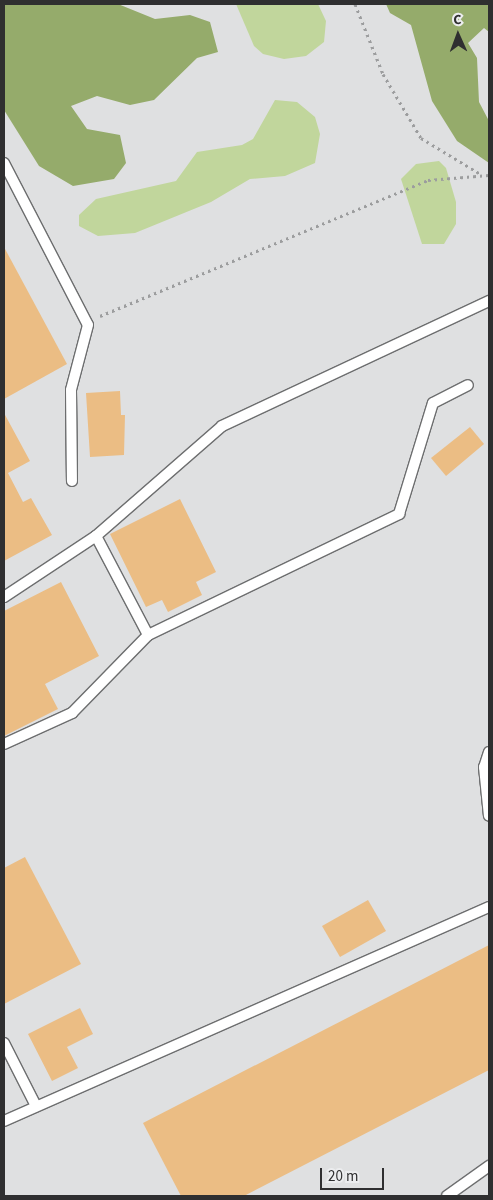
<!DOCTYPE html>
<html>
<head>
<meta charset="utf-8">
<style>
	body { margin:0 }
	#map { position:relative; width:493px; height:1200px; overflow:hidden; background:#dfe0e1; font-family:"Source Sans 3",sans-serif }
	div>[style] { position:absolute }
	.green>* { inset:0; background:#c1d69c }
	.forest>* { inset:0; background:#95ab6b }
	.building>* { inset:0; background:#ebbd84 }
	.path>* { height:3px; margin-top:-1.5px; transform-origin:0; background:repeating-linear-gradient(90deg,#9c9d9e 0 2.5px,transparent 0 6.5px) }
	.roads { filter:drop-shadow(1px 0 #6d6e6f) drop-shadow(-1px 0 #6d6e6f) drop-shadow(0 1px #6d6e6f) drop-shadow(0 -1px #6d6e6f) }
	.lane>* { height:10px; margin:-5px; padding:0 5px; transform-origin:5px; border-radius:5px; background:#fff }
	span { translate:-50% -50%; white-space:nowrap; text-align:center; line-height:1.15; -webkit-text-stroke:5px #ecedef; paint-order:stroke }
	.frame { position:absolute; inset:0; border:5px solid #2f2f30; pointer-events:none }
	.north { position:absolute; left:433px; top:10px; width:50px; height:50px; -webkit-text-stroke:4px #ecedef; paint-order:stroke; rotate:358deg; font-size:14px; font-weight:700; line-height:20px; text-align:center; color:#2f2f30 }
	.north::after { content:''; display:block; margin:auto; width:18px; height:22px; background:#2f2f30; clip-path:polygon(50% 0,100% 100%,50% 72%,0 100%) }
	.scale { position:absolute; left:320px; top:1168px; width:64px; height:22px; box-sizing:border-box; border:2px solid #2f2f30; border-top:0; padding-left:6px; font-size:15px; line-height:18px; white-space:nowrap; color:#2f2f30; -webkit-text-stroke:4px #ecedef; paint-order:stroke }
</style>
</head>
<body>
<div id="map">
	<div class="green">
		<i style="clip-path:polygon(236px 4px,318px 4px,326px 21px,324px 42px,306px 56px,284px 59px,263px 54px,254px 46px)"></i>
		<i style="clip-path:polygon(275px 100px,297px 102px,315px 117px,320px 134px,315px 163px,285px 176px,250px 179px,211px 202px,135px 233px,98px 236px,79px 226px,79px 215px,96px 199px,176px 181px,197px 152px,242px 145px,253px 139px)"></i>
		<i style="clip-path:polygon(439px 161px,446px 168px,456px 202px,456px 224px,444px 244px,422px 244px,401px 179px,416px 164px)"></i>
	</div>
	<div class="forest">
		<i style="clip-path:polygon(4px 4px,118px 4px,155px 19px,190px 15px,210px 22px,218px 52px,197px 58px,154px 100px,130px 105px,97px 96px,71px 106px,87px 129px,120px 135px,126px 163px,114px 179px,73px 186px,39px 166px,4px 110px)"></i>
		<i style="clip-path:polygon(386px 4px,489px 4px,489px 32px,484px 28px,468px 43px,477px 58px,479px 102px,489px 121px,489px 163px,457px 141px,432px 101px,411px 25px,390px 13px)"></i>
	</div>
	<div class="building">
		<i style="clip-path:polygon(4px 247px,67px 364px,4px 399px)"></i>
		<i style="clip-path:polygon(120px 391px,121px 415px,125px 415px,124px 455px,90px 457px,86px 393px)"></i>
		<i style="clip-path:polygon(4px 413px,30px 461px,8px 473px,23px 502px,31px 498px,52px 535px,4px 561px)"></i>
		<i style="clip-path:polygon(470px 427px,484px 444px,446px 476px,431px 458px)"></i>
		<i style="clip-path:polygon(180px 499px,216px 572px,196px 582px,202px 595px,168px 612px,162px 600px,146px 607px,110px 534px)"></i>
		<i style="clip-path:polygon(61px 582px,99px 656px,45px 684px,58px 709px,4px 736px,4px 611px)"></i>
		<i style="clip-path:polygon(25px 857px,81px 964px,4px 1004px,4px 868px)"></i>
		<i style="clip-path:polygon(368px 900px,386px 931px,340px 957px,322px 926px)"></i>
		<i style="clip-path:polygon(489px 945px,489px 1070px,244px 1196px,181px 1196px,143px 1123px)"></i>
		<i style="clip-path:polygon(80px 1008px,93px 1034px,67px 1047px,78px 1068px,52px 1081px,28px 1034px)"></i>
	</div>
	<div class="path">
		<i style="left:355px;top:4px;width:75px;rotate:68.2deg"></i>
		<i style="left:383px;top:74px;width:74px;rotate:59.3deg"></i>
		<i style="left:421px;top:138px;width:71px;rotate:31.2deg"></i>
		<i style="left:100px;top:316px;width:355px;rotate:-22.5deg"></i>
		<i style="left:428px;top:180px;width:61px;rotate:-4.7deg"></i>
	</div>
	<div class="roads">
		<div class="lane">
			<i style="left:4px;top:163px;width:182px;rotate:62.6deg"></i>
			<i style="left:88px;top:325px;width:67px;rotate:104.7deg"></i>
			<i style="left:71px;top:390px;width:91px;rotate:89.4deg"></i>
			<i style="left:4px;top:597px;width:110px;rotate:-33.5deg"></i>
			<i style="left:148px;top:635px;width:112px;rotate:-117.7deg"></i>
			<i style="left:96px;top:536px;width:167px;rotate:-41.1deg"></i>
			<i style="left:222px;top:426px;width:295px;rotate:-25.1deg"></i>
			<i style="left:4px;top:744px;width:75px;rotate:-24.5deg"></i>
			<i style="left:72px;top:713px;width:109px;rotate:-45.7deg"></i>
			<i style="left:148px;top:635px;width:279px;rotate:-25.7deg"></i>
			<i style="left:399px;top:514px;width:116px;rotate:-73deg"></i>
			<i style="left:433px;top:403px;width:39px;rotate:-27deg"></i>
			<i style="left:489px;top:752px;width:16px;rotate:108deg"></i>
			<i style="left:484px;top:767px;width:49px;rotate:84.2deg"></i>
			<i style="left:4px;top:1043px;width:71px;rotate:63.1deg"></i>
			<i style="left:4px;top:1121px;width:530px;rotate:-23.81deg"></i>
			<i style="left:447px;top:1196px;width:52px;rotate:-35.5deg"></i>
		</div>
	</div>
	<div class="frame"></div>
	<div class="north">С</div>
	<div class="scale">20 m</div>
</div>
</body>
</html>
